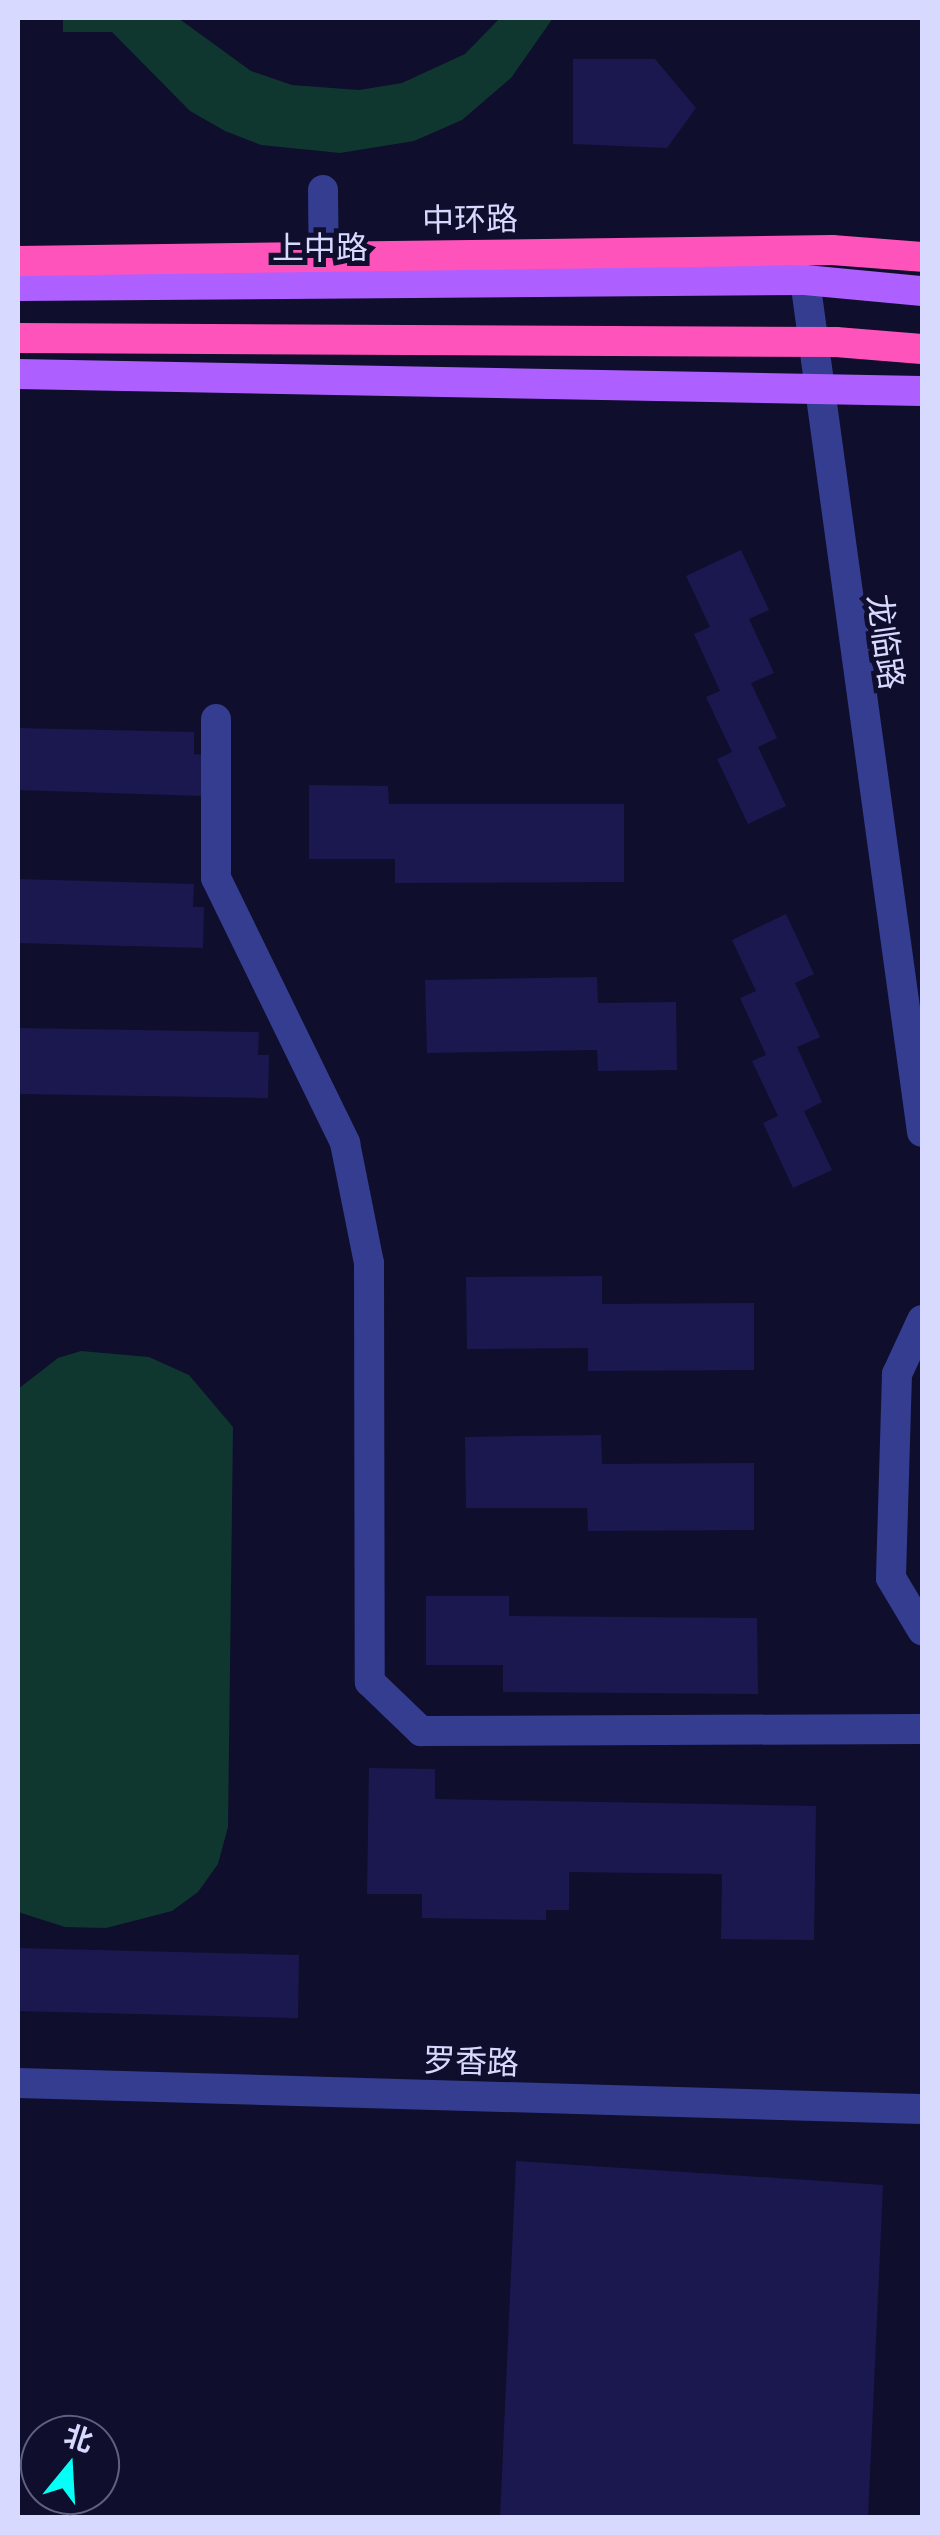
<!DOCTYPE html>
<html>
<head>
<meta charset="utf-8">
<style>
	body { margin:0 }
	#map { position:relative; width:940px; height:2535px; overflow:hidden; background:#0f0e2c; font-family:"Public Sans","Noto Sans SC",sans-serif }
	div>[style] { position:absolute }
	.green>* { inset:0; background:#103630 }
	.building>* { inset:0; background:#1b184f }
	.minor>* { height:30px; margin:-15px; padding:0 15px; transform-origin:15px; border-radius:15px; background:#343d8f }
	.major>* { height:30px; margin:-15px; padding:0 15px; transform-origin:15px; border-radius:15px; background:#ae5fff }
	.highway-bridge>* { height:30px; margin:-15px; padding:0 15px; transform-origin:15px; border-radius:15px; background:#ff53bc }
	span { translate:-50% -50%; white-space:nowrap; text-align:center; line-height:1.15; -webkit-text-stroke:10px #0f0e2c; paint-order:stroke }
	.street-label { font-size:32px; color:#d8d9ff }
	.frame { position:absolute; inset:0; border:20px solid #d8d9ff; pointer-events:none }
	.north { position:absolute; left:20px; top:2415px; width:100px; height:100px; box-sizing:border-box; background:#0f0e2c; border:2px solid #5f5f80; border-radius:50%; rotate:18deg; font-size:28px; font-weight:700; line-height:40px; text-align:center; color:#d8d9ff }
	.north::after { content:''; display:block; margin:auto; width:35px; height:45px; background:#04fff7; clip-path:polygon(50% 0,100% 100%,50% 72%,0 100%) }
</style>
</head>
<body>
<div id="map">
	<div class="green">
		<i style="clip-path:polygon(63px 18px,178px 18px,251px 71px,292px 85px,359px 90px,402px 83px,465px 54px,500px 18px,553px 18px,511px 78px,462px 120px,414px 141px,340px 153px,261px 145px,225px 131px,190px 111px,112px 32px,63px 32px)"></i>
		<i style="clip-path:polygon(81px 1351px,149px 1357px,189px 1375px,233px 1427px,228px 1827px,218px 1864px,198px 1892px,172px 1911px,106px 1928px,65px 1927px,18px 1912px,18px 1389px,58px 1358px)"></i>
	</div>
	<div class="building">
		<i style="clip-path:polygon(573px 59px,655px 59px,696px 108px,667px 148px,573px 144px)"></i>
		<i style="clip-path:polygon(741px 550px,769px 610px,749px 619px,774px 673px,751px 683px,777px 738px,758px 747px,786px 806px,748px 824px,717px 759px,732px 752px,706px 697px,720px 691px,694px 634px,710px 627px,686px 576px)"></i>
		<i style="clip-path:polygon(18px 728px,194px 732px,194px 754px,205px 755px,203px 796px,18px 790px)"></i>
		<i style="clip-path:polygon(309px 785px,388px 786px,389px 804px,624px 804px,624px 882px,395px 883px,395px 859px,309px 859px)"></i>
		<i style="clip-path:polygon(18px 879px,194px 884px,193px 907px,204px 907px,203px 948px,18px 943px)"></i>
		<i style="clip-path:polygon(786px 914px,814px 974px,795px 983px,820px 1037px,797px 1047px,822px 1102px,804px 1111px,832px 1170px,793px 1188px,763px 1123px,778px 1116px,752px 1061px,766px 1055px,740px 998px,756px 991px,732px 940px)"></i>
		<i style="clip-path:polygon(597px 977px,598px 1003px,676px 1002px,677px 1070px,598px 1071px,597px 1050px,427px 1053px,425px 980px)"></i>
		<i style="clip-path:polygon(18px 1028px,259px 1032px,258px 1055px,269px 1055px,268px 1098px,18px 1094px)"></i>
		<i style="clip-path:polygon(602px 1276px,602px 1304px,754px 1303px,754px 1370px,588px 1371px,588px 1348px,467px 1349px,466px 1277px)"></i>
		<i style="clip-path:polygon(601px 1435px,602px 1464px,754px 1463px,754px 1530px,588px 1531px,587px 1508px,466px 1508px,465px 1437px)"></i>
		<i style="clip-path:polygon(426px 1596px,509px 1596px,509px 1616px,757px 1618px,758px 1694px,503px 1692px,503px 1665px,426px 1665px)"></i>
		<i style="clip-path:polygon(369px 1768px,435px 1769px,435px 1799px,816px 1806px,814px 1940px,721px 1939px,722px 1874px,569px 1872px,569px 1910px,546px 1910px,546px 1920px,422px 1918px,422px 1894px,367px 1894px)"></i>
		<i style="clip-path:polygon(18px 1948px,299px 1955px,298px 2018px,18px 2011px)"></i>
		<i style="clip-path:polygon(516px 2161px,883px 2185px,868px 2518px,500px 2518px)"></i>
	</div>
	<div class="minor">
		<i style="left:323px;top:190px;width:90px;rotate:89.4deg"></i>
		<i style="left:805px;top:280px;width:860px;rotate:82.18deg"></i>
		<i style="left:216px;top:719px;width:159px;rotate:90deg"></i>
		<i style="left:216px;top:878px;width:295px;rotate:64deg"></i>
		<i style="left:345px;top:1143px;width:122px;rotate:78.7deg"></i>
		<i style="left:369px;top:1263px;width:419px;rotate:89.9deg"></i>
		<i style="left:370px;top:1682px;width:71px;rotate:43.9deg"></i>
		<i style="left:421px;top:1731px;width:501px;rotate:-0.23deg"></i>
		<i style="left:922px;top:1320px;width:60px;rotate:114.8deg"></i>
		<i style="left:897px;top:1374px;width:204px;rotate:91.7deg"></i>
		<i style="left:891px;top:1578px;width:61px;rotate:59.2deg"></i>
		<i style="left:18px;top:2083px;width:904px;rotate:1.65deg"></i>
	</div>
	<div class="major">
		<i style="left:18px;top:286px;width:787px;rotate:-0.44deg"></i>
		<i style="left:805px;top:280px;width:118px;rotate:5.4deg"></i>
		<i style="left:18px;top:374px;width:904px;rotate:1.08deg"></i>
	</div>
	<div class="highway-bridge">
		<i style="left:18px;top:261px;width:814px;rotate:-0.77deg"></i>
		<i style="left:832px;top:250px;width:90px;rotate:4.4deg"></i>
		<i style="left:18px;top:338px;width:818px;rotate:0.28deg"></i>
		<i style="left:836px;top:342px;width:86px;rotate:4.7deg"></i>
	</div>
	<div class="street-label">
		<span style="left:470px;top:220px;rotate:-1deg">中环路</span>
		<span style="left:320px;top:248px">上中路</span>
		<span style="left:885px;top:642px;rotate:82deg">龙临路</span>
		<span style="left:471px;top:2062px;rotate:2deg">罗香路</span>
	</div>
	<div class="frame"></div>
	<div class="north">北</div>
</div>
</body>
</html>
